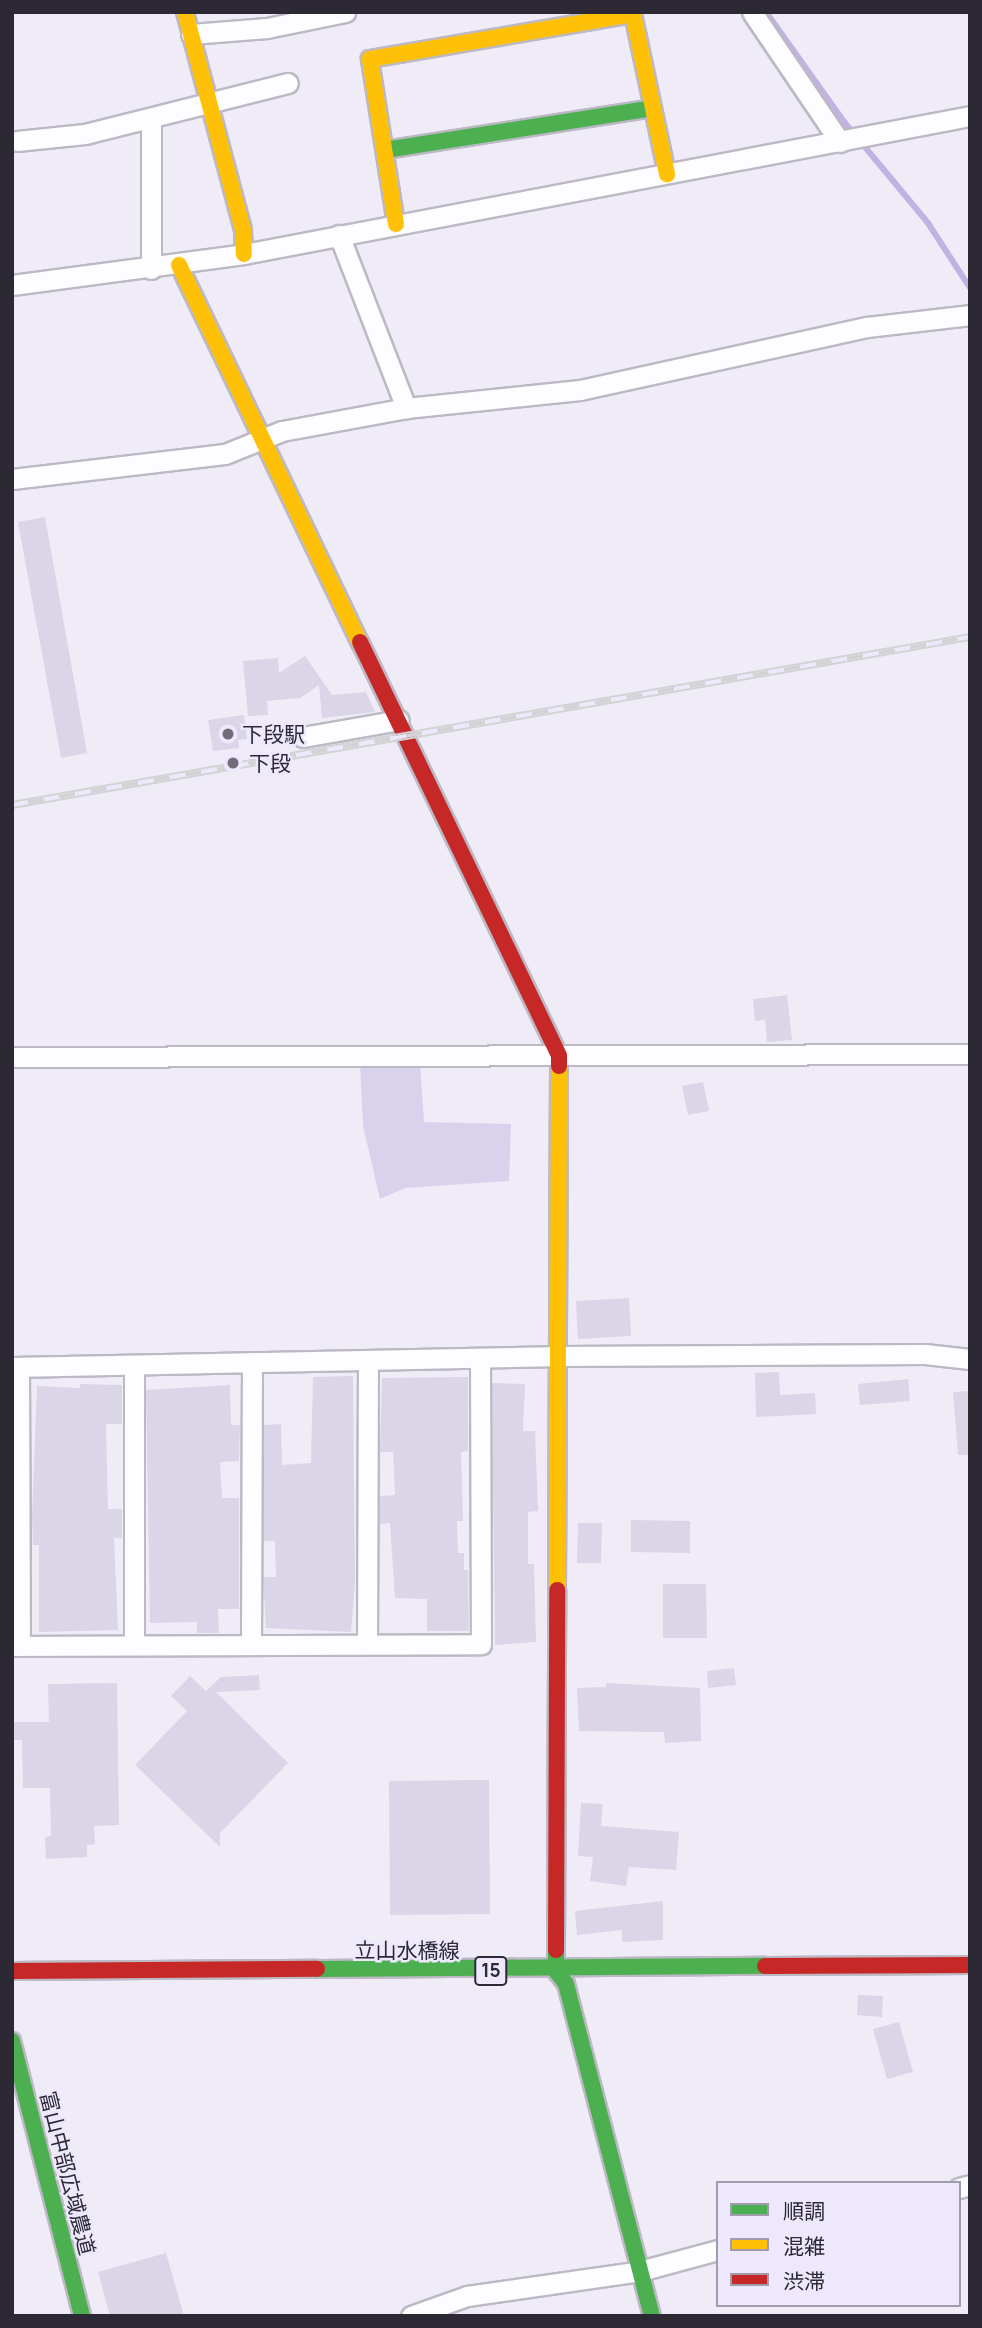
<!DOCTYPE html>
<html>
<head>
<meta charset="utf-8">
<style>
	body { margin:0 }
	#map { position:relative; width:982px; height:2328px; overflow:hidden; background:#efecf7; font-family:Manrope,"Noto Sans JP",sans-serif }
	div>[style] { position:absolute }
	.green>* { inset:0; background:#d9d2ed }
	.stream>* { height:6px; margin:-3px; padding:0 3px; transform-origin:3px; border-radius:3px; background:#c0b3e3 }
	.building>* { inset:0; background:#dad5e7 }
	.roads { filter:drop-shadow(2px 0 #bcb9c4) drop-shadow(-2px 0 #bcb9c4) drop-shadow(0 2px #bcb9c4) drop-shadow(0 -2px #bcb9c4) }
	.street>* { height:19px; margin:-9.5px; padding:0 9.5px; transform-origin:9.5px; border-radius:9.5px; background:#fdfcfe }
	.fast>* { height:16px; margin:-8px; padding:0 8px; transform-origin:8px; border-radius:8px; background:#4caf50 }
	.slow>* { height:16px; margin:-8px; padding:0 8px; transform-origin:8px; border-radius:8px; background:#ffc107 }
	.jam>* { height:16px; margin:-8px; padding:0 8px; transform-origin:8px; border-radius:8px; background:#c62828 }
	.rail>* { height:8px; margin-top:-4px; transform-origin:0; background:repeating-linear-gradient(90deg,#ede8fc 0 16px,#d3d2d5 0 32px); box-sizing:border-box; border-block:2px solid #d3d2d5 }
	.dots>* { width:19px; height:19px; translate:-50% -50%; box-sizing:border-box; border:4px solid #ede8fc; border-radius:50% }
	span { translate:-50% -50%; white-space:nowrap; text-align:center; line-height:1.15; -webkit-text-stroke:5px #ede8fc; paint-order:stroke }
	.shield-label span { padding:2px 5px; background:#ede8fc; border:2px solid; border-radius:5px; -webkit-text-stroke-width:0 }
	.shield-label { font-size:19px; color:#2c2935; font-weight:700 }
	.poi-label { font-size:21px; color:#2c2935 }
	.left { translate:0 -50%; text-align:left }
	.street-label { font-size:21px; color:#2c2935 }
	.frame { position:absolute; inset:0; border:14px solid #2c2935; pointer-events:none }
	.legend { position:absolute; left:716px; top:2181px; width:245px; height:126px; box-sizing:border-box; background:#ede8fc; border:2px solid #a09cac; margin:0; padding:9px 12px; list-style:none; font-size:21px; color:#2c2935 }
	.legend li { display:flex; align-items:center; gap:14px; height:35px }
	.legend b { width:35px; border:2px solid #a09cac }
</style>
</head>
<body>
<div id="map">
	<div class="green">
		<i style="clip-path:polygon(360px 1063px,420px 1063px,424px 1122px,511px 1124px,509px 1181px,405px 1188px,380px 1199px,363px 1126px)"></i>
	</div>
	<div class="stream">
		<i style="left:766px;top:12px;width:136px;rotate:54.6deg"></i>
		<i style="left:845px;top:123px;width:130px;rotate:50.3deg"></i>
		<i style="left:928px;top:223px;width:77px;rotate:57.1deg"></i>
	</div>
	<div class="building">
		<i style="clip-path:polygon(45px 517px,87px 753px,61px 758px,18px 522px)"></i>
		<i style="clip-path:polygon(305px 656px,332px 695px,366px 692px,375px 712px,322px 718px,319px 685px,300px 698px,267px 701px,268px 715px,248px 716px,243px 661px,278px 658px,279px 673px)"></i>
		<i style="clip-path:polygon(244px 715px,247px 739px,238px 740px,239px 748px,213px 751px,208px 720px)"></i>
		<i style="clip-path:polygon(787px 995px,792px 1040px,767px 1042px,765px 1020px,755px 1021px,753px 999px)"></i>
		<i style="clip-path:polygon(703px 1082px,709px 1111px,688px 1115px,682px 1086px)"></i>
		<i style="clip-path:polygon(629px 1298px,631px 1336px,578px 1339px,576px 1301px)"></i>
		<i style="clip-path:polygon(779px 1372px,780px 1395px,815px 1393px,816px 1414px,756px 1417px,755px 1373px)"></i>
		<i style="clip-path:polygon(353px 1376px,355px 1582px,351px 1632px,266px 1628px,263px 1577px,276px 1577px,275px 1541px,264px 1541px,264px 1425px,281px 1424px,282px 1465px,311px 1463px,313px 1377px)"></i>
		<i style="clip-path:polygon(468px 1377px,468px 1451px,461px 1452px,463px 1521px,457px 1521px,458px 1553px,464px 1553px,464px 1570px,468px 1570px,469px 1631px,427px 1631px,427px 1599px,395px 1598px,390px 1523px,380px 1524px,380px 1496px,395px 1495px,393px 1452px,380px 1452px,382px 1378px)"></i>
		<i style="clip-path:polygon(908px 1379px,910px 1401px,860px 1405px,858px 1384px)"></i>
		<i style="clip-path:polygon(492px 1383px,525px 1384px,523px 1431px,535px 1431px,538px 1511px,528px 1512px,528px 1564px,534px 1564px,536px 1642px,495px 1645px)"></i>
		<i style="clip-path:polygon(80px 1384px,122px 1385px,122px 1424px,106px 1424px,108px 1509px,122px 1509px,122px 1538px,114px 1538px,118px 1630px,39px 1632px,39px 1545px,33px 1545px,32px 1517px,37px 1386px,80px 1388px)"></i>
		<i style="clip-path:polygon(230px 1385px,231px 1425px,240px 1425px,239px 1461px,220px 1462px,222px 1498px,239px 1498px,239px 1609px,218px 1609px,219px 1633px,197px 1633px,197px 1622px,150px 1623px,146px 1390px)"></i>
		<i style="clip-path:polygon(970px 1391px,970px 1455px,958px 1455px,953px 1392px)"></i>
		<i style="clip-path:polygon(631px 1520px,690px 1521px,690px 1553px,631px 1552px)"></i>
		<i style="clip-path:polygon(578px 1523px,602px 1523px,601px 1563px,577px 1563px)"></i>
		<i style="clip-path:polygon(663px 1584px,706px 1584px,707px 1638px,663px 1638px)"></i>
		<i style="clip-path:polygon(734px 1668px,736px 1685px,708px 1688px,707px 1671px)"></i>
		<i style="clip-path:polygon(259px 1675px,260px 1690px,216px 1692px,288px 1763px,220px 1833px,220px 1847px,135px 1765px,187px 1711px,171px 1696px,190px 1676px,206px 1691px,221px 1677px)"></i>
		<i style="clip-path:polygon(117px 1683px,119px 1825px,94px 1826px,95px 1844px,87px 1845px,87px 1857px,46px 1859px,45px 1837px,51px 1836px,50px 1788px,23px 1788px,22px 1740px,12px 1740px,12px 1722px,49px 1722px,48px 1684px)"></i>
		<i style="clip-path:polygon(606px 1683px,700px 1688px,701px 1741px,665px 1743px,664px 1732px,579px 1731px,577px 1688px,606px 1687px)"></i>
		<i style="clip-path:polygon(489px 1780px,490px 1914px,390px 1915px,389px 1781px)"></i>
		<i style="clip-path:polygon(581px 1803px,603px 1804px,601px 1826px,679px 1832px,676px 1870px,629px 1867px,626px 1886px,590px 1881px,593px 1857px,578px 1856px)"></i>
		<i style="clip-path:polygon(663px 1901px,663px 1940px,622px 1942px,622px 1930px,577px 1935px,575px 1911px)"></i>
		<i style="clip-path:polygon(858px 1995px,883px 1996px,882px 2017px,857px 2015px)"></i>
		<i style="clip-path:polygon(899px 2022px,913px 2072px,887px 2079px,873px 2029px)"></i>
		<i style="clip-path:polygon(166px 2253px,184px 2316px,110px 2316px,98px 2272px)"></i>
	</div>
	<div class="roads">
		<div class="street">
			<i style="left:752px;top:12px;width:157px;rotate:55.9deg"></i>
			<i style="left:191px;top:34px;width:76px;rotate:-4.5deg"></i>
			<i style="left:267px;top:28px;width:80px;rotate:-11.6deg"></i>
			<i style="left:17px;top:141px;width:68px;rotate:-5.9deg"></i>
			<i style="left:85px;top:134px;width:209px;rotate:-14.1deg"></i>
			<i style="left:339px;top:235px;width:186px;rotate:68.8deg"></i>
			<i style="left:151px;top:269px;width:149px;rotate:-90deg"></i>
			<i style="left:12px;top:285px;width:234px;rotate:-7.6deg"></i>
			<i style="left:244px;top:254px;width:739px;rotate:-10.76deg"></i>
			<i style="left:12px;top:479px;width:214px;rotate:-6.7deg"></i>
			<i style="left:225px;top:454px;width:61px;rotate:-22deg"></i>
			<i style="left:282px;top:431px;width:126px;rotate:-10.5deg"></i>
			<i style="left:406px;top:408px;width:175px;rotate:-5.9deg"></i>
			<i style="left:580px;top:390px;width:294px;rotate:-12.4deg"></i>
			<i style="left:867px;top:327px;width:104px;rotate:-6.6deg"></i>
			<i style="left:303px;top:737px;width:97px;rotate:-10deg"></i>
			<i style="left:12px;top:1057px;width:958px;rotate:-0.18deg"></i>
			<i style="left:12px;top:1367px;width:550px;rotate:-1.15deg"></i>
			<i style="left:562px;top:1356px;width:363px;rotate:-0.3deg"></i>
			<i style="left:925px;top:1354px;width:45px;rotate:6.3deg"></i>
			<i style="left:19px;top:1367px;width:279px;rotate:89.8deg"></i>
			<i style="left:367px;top:1644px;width:284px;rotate:-89.8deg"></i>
			<i style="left:134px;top:1645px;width:280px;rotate:-90deg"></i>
			<i style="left:251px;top:1645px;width:283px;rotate:-89.8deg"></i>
			<i style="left:12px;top:1646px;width:469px;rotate:-0.2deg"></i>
			<i style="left:481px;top:1644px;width:286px;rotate:-90.2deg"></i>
			<i style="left:959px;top:2188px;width:11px;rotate:-15deg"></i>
			<i style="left:411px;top:2316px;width:59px;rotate:-19.7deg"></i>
			<i style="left:467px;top:2296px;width:175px;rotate:-8.2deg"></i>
			<i style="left:640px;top:2271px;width:81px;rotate:-15.1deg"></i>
		</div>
		<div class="fast">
			<i style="left:385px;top:150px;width:271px;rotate:-8.9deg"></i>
			<i style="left:556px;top:1950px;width:21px;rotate:90deg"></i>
			<i style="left:556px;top:1971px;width:16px;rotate:52deg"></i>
			<i style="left:566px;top:1984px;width:343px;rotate:75.5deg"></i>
			<i style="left:317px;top:1969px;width:448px;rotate:-0.4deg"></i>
			<i style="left:12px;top:2041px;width:284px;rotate:75.7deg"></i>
		</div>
		<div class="slow">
			<i style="left:185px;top:12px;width:226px;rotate:75.1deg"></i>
			<i style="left:243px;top:230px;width:24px;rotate:88deg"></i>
			<i style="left:396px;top:224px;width:167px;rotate:-99deg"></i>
			<i style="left:370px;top:59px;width:267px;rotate:-9.7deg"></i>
			<i style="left:633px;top:14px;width:164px;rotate:78deg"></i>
			<i style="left:179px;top:265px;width:418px;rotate:64.4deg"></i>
			<i style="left:557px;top:1590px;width:524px;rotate:-89.78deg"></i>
		</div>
		<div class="jam">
			<i style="left:360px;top:642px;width:459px;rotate:64.3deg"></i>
			<i style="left:559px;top:1056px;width:10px;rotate:90deg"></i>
			<i style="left:556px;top:1950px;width:360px;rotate:-89.8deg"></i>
			<i style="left:765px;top:1966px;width:205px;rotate:-0.3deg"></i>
			<i style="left:12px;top:1971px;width:305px;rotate:-0.4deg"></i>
		</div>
	</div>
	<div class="rail">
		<i style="left:12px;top:805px;width:973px;rotate:-9.95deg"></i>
	</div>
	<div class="dots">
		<i style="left:228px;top:734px;background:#706d79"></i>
		<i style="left:233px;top:763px;background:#706d79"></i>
	</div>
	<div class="shield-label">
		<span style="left:491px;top:1971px">15</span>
	</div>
	<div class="poi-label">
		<span class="left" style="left:242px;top:734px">下段駅</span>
		<span class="left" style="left:249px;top:763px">下段</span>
	</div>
	<div class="street-label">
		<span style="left:407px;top:1950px">立山水橋線</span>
		<span style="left:68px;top:2173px;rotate:76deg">富山中部広域農道</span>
	</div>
	<div class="frame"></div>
	<ul class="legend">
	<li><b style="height:9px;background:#4caf50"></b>順調</li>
	<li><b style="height:9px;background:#ffc107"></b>混雑</li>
	<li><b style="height:9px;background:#c62828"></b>渋滞</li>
	</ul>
</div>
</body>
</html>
